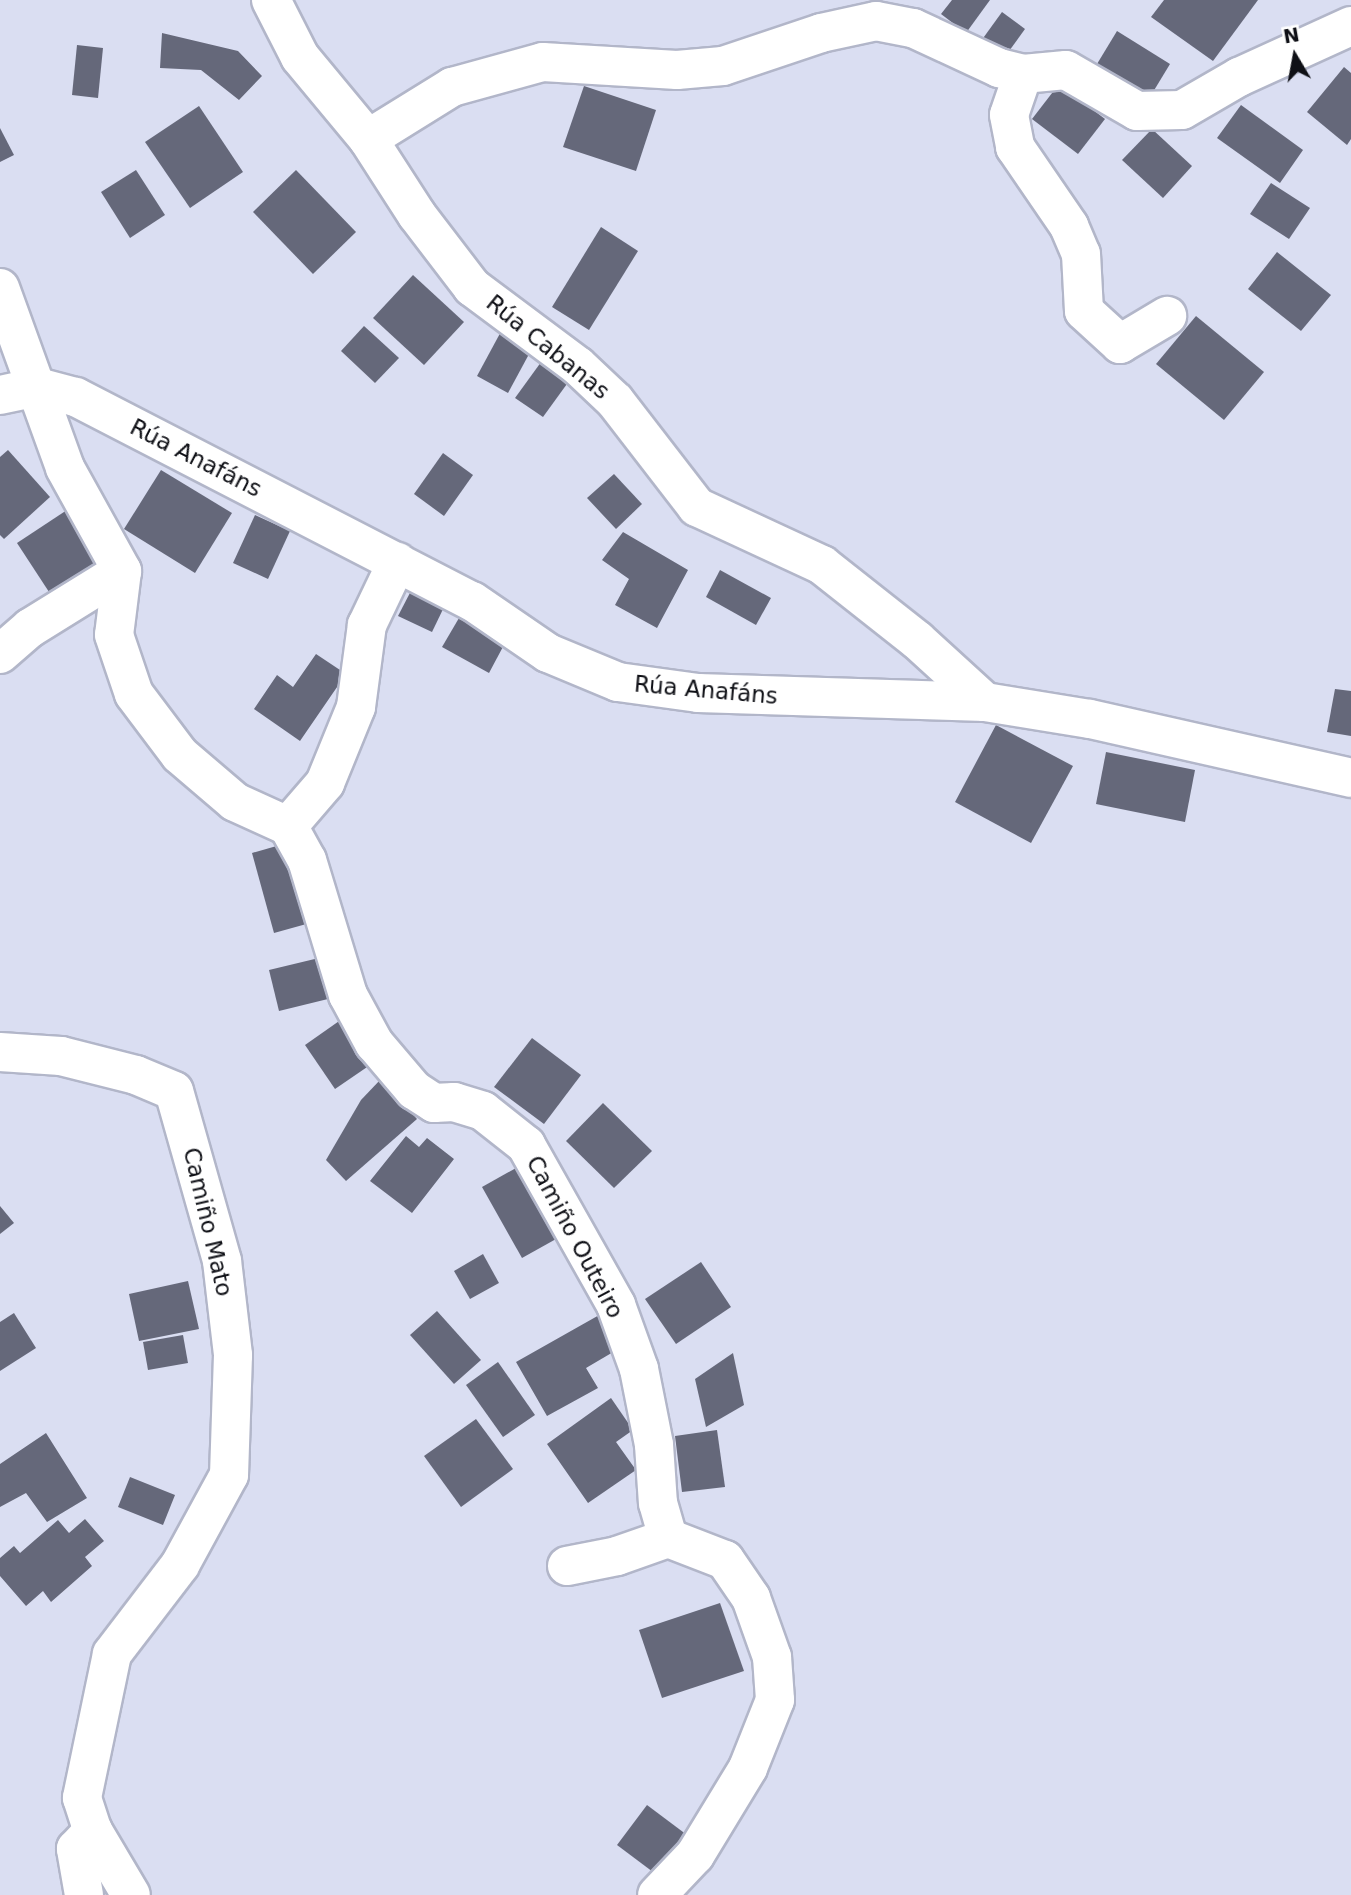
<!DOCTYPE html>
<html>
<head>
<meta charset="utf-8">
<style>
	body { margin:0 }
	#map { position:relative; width:1351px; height:1895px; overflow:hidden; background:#dadef2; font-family:"DejaVu Sans",sans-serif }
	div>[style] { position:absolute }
	.building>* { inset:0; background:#65687a }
	.roads { filter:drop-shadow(2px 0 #b2b6c9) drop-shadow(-2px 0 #b2b6c9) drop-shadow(0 2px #b2b6c9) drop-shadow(0 -2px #b2b6c9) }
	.minor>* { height:38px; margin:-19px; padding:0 19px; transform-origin:19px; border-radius:19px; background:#fff }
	span { translate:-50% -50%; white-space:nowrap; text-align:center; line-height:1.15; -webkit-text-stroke:6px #fff; paint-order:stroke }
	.street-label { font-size:23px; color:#0f1016 }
	.north { position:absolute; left:1260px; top:21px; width:70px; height:70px; -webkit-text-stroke:5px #fff; paint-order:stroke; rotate:350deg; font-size:19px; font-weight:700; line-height:28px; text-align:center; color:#0f1016 }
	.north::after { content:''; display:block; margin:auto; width:24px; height:32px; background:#0f1016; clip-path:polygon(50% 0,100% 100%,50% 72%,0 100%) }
</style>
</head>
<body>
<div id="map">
	<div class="building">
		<i style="clip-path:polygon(952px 0,990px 0,966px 33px,941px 14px)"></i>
		<i style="clip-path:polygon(1164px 0,1258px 0,1213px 61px,1151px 17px)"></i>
		<i style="clip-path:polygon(1002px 12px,1025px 29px,1004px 58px,981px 41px)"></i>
		<i style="clip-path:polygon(1117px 31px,1170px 64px,1150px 97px,1097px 64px)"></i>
		<i style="clip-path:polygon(162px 33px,238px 51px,262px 76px,239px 100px,201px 70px,160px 68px)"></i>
		<i style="clip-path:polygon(77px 45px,103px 48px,98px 98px,72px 95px)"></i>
		<i style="clip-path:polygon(1344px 67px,1351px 73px,1351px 139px,1347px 145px,1307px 112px)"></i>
		<i style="clip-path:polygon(1059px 84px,1105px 119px,1078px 154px,1032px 119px)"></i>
		<i style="clip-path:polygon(584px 86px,656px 110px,636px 171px,563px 147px)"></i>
		<i style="clip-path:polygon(1241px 105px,1303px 150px,1280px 183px,1217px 138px)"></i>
		<i style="clip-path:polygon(199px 106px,243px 172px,190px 208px,145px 142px)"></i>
		<i style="clip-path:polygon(0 128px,14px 155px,0 162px)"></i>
		<i style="clip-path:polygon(1152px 129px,1192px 166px,1163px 198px,1122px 160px)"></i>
		<i style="clip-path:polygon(136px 170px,165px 215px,130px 238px,101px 192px)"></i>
		<i style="clip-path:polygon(296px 170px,356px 232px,313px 274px,253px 212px)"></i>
		<i style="clip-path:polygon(1271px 183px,1310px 208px,1289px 239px,1250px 214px)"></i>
		<i style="clip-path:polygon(601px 227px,638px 251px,589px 330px,552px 307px)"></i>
		<i style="clip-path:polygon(1277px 252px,1331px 295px,1301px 331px,1248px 289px)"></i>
		<i style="clip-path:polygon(413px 275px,464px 322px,424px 365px,373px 318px)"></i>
		<i style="clip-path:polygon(1196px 316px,1264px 372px,1224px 420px,1156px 364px)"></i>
		<i style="clip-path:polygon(364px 326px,399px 358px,375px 383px,341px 351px)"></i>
		<i style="clip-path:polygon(504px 326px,535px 343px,508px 393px,477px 376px)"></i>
		<i style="clip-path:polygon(544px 358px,572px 377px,543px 417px,515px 398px)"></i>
		<i style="clip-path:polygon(8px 450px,50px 497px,4px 539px,0 535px,0 457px)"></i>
		<i style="clip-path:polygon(443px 453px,473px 475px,444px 516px,414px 494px)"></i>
		<i style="clip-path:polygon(161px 470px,232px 513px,195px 573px,124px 529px)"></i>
		<i style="clip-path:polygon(614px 474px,642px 504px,616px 529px,587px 498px)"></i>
		<i style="clip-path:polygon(70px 508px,105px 559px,51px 595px,17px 543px)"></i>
		<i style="clip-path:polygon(255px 515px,290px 531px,268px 579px,233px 563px)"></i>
		<i style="clip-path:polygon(623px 532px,688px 570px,657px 628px,615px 605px,629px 579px,602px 560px)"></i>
		<i style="clip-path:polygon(720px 570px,771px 598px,756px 625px,706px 597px)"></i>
		<i style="clip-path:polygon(413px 587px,446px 603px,432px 632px,398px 616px)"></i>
		<i style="clip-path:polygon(459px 618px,505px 643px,489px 673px,442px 647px)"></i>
		<i style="clip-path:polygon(316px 654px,346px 674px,300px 741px,254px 709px,277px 675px,293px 687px)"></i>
		<i style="clip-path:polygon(1335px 689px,1351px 691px,1351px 736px,1327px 732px)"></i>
		<i style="clip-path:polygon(996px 725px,1073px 766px,1031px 843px,955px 802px)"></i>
		<i style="clip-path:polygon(1106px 752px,1195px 770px,1185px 822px,1096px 804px)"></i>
		<i style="clip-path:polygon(287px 843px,310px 923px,274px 933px,252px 853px)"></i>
		<i style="clip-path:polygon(323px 957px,332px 998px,279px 1011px,269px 970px)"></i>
		<i style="clip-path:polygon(342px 1019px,373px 1063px,335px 1089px,305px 1045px)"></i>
		<i style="clip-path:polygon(532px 1038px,581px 1075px,544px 1124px,494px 1087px)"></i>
		<i style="clip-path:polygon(381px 1079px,417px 1119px,346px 1181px,326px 1160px,361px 1100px)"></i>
		<i style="clip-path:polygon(603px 1103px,652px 1151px,614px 1188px,566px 1141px)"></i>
		<i style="clip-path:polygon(406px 1136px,419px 1147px,427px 1138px,454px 1159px,412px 1213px,370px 1181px)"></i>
		<i style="clip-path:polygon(525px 1163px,565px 1234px,522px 1258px,482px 1187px)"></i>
		<i style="clip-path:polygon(0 1206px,14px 1223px,0 1234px)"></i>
		<i style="clip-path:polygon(483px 1254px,499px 1283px,470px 1299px,454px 1271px)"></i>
		<i style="clip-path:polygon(701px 1262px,731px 1307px,676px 1344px,645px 1299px)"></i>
		<i style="clip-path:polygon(188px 1281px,199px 1329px,139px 1341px,129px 1294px)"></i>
		<i style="clip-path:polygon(437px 1311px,481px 1360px,454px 1384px,410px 1335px)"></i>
		<i style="clip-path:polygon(14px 1313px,36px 1348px,0 1371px,0 1322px)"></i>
		<i style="clip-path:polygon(601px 1314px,620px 1348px,586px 1368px,598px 1388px,547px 1416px,516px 1362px)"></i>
		<i style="clip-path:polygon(183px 1335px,188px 1363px,148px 1370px,143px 1342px)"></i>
		<i style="clip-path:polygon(733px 1353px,744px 1405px,706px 1427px,695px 1379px)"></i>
		<i style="clip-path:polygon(498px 1362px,535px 1415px,503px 1437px,466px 1385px)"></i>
		<i style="clip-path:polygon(611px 1398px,633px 1430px,616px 1442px,636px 1470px,588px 1503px,547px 1444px)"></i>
		<i style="clip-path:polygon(476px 1419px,513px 1469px,461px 1507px,424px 1456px)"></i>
		<i style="clip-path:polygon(717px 1430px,725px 1487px,682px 1492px,675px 1436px)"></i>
		<i style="clip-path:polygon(46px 1433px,87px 1498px,47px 1522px,26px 1493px,0 1507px,0 1464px)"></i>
		<i style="clip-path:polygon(130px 1477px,175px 1495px,163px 1525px,118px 1507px)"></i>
		<i style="clip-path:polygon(85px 1519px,104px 1541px,85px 1557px,92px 1566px,51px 1602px,43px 1591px,26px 1606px,0 1576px,0 1558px,14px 1546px,20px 1553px,58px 1520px,69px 1533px)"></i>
		<i style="clip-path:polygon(720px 1603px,744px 1671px,662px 1698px,639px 1630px)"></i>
		<i style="clip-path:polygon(647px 1805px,687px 1835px,657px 1875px,617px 1845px)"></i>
	</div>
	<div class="roads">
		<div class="minor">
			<i style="left:271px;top:0;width:64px;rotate:63deg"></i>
			<i style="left:300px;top:57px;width:107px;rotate:50.3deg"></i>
			<i style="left:368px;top:139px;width:90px;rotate:57.2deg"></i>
			<i style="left:417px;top:215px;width:91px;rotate:52.6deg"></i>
			<i style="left:472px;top:287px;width:132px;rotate:36.7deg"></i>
			<i style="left:578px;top:366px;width:51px;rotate:43.4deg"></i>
			<i style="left:615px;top:401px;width:134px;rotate:52.3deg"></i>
			<i style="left:697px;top:507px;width:138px;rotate:24.9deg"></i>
			<i style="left:822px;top:565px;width:121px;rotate:38.3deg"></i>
			<i style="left:917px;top:640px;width:92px;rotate:42.4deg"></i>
			<i style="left:1023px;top:74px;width:43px;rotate:108.9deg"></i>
			<i style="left:1009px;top:115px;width:33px;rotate:79deg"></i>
			<i style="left:1015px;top:147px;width:96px;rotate:55.6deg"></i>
			<i style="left:1069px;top:226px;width:30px;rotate:67deg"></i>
			<i style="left:1081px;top:254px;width:57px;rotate:87deg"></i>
			<i style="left:1084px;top:311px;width:49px;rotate:42.5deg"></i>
			<i style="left:1120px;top:344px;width:55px;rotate:-30.8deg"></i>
			<i style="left:368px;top:139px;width:99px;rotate:-31.8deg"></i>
			<i style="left:452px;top:87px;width:94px;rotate:-15.4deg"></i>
			<i style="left:543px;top:62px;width:134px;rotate:3.4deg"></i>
			<i style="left:677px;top:70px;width:46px;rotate:-5deg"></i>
			<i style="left:723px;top:66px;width:103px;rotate:-18.6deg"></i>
			<i style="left:821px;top:33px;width:56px;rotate:-12.3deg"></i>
			<i style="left:876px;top:21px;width:38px;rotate:11deg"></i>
			<i style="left:913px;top:28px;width:95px;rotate:24.9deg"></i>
			<i style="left:999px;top:68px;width:25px;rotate:14deg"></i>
			<i style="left:1023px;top:74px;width:43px;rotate:-5.3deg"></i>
			<i style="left:1066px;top:70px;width:82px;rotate:30deg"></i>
			<i style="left:1137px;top:111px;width:45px;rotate:-1.3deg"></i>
			<i style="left:1182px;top:110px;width:66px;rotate:-30.1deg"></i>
			<i style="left:1239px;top:77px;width:123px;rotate:-24.5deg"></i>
			<i style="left:0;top:288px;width:191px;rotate:70.1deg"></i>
			<i style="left:65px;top:468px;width:118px;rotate:61deg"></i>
			<i style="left:122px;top:571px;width:64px;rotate:97.1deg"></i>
			<i style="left:114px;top:635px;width:62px;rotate:71.3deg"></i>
			<i style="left:134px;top:694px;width:76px;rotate:53deg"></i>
			<i style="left:180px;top:755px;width:72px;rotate:40.5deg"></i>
			<i style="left:235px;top:802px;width:58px;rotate:24.4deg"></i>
			<i style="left:288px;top:826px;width:39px;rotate:61deg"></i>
			<i style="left:307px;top:860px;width:141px;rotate:73.1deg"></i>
			<i style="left:348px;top:995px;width:55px;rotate:61.6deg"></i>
			<i style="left:374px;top:1043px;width:62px;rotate:49.6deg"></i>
			<i style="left:414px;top:1090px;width:24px;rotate:33deg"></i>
			<i style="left:434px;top:1103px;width:20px;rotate:-3deg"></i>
			<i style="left:454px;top:1102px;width:30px;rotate:17deg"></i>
			<i style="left:483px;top:1111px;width:55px;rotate:38.3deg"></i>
			<i style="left:526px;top:1145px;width:184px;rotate:60.6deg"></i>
			<i style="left:616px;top:1305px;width:68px;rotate:70.2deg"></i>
			<i style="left:639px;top:1369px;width:77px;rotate:78.8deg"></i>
			<i style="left:654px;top:1445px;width:58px;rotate:86.1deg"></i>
			<i style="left:658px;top:1503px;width:36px;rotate:74deg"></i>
			<i style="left:0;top:395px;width:39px;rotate:-12deg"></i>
			<i style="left:38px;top:387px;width:39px;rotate:15deg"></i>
			<i style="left:76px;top:397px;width:445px;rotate:27.3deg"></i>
			<i style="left:472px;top:601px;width:92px;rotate:34.4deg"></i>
			<i style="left:548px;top:653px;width:76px;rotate:22.5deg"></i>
			<i style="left:618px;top:682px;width:81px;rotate:7.8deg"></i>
			<i style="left:698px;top:693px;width:287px;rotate:1.8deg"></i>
			<i style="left:985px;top:702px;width:106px;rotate:9.2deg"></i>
			<i style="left:1090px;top:719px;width:268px;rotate:12.7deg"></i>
			<i style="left:0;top:654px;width:40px;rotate:-41deg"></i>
			<i style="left:30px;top:628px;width:108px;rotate:-31.8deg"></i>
			<i style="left:288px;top:826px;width:57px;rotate:-49.3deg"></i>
			<i style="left:325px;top:783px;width:82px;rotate:-67.8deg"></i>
			<i style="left:356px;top:707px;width:83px;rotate:-82.4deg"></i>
			<i style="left:367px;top:625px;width:70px;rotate:-64.5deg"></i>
			<i style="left:0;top:1052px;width:61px;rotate:3.8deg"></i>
			<i style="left:61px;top:1056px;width:77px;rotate:14.2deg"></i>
			<i style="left:136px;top:1075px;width:41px;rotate:22.8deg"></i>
			<i style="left:174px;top:1091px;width:177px;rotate:74.2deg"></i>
			<i style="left:222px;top:1261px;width:95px;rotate:83.3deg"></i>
			<i style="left:233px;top:1355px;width:120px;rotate:91.9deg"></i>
			<i style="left:229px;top:1475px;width:102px;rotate:118.6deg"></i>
			<i style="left:180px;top:1565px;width:112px;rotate:127.4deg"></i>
			<i style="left:112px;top:1654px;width:147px;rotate:101.8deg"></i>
			<i style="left:82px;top:1798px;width:35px;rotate:72deg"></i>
			<i style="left:93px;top:1831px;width:74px;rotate:59.3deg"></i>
			<i style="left:567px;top:1566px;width:51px;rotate:-11.3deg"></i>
			<i style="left:617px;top:1556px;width:54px;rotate:-19.4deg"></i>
			<i style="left:668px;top:1538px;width:61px;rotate:21.1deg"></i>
			<i style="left:725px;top:1560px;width:46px;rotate:55.6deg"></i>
			<i style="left:751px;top:1598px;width:63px;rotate:70.4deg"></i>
			<i style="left:772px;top:1657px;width:43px;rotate:86deg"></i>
			<i style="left:775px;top:1700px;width:73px;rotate:111.7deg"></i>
			<i style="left:748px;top:1768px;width:102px;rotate:121.3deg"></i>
			<i style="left:695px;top:1855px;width:55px;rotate:133.5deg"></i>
			<i style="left:84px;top:1895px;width:47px;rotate:-99.9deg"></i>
			<i style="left:76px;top:1849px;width:25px;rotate:-47deg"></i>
		</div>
	</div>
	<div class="street-label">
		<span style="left:548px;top:347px;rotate:39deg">Rúa Cabanas</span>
		<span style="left:196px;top:458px;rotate:27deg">Rúa Anafáns</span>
		<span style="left:706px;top:690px;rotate:5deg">Rúa Anafáns</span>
		<span style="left:208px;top:1222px;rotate:77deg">Camiño Mato</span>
		<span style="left:575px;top:1237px;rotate:62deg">Camiño Outeiro</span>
	</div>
	<div class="north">N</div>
</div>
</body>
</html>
